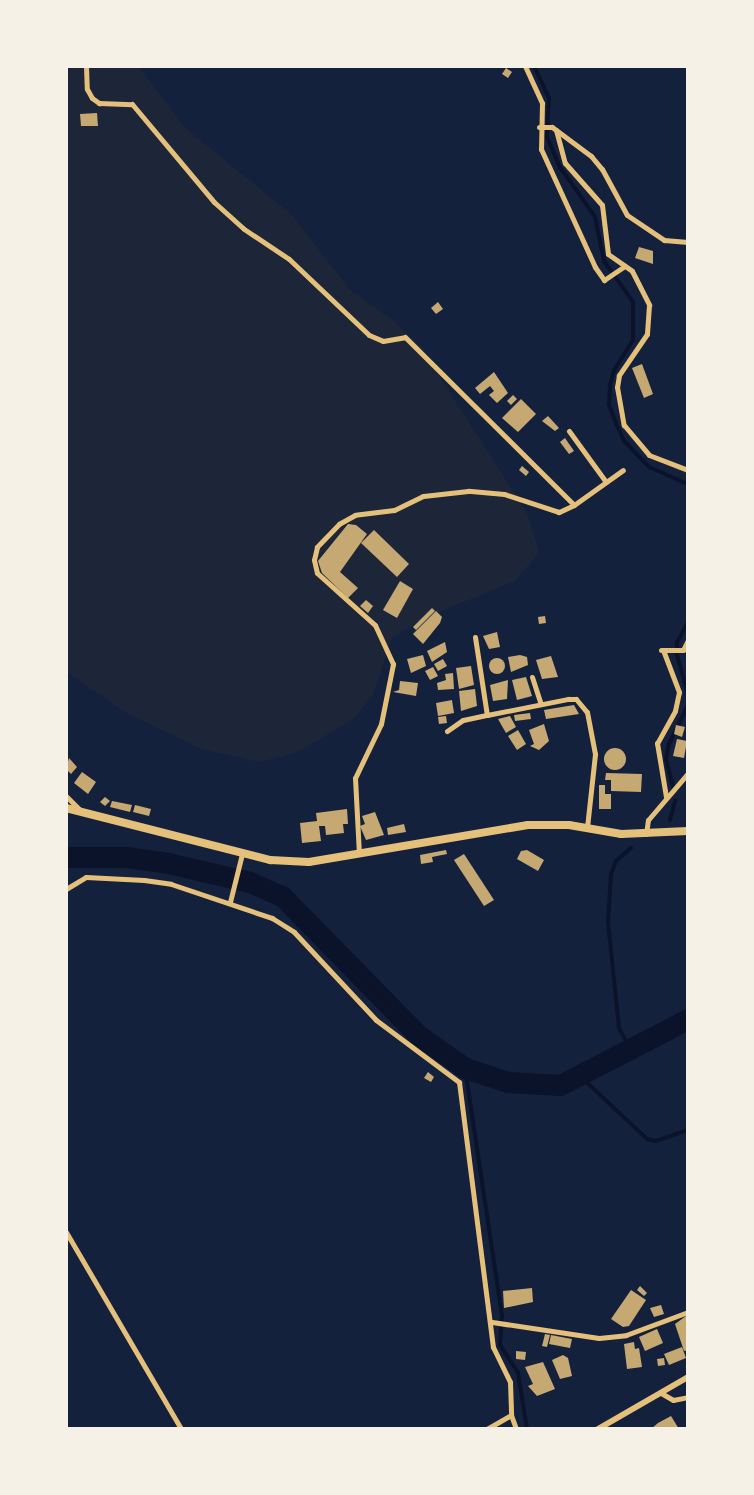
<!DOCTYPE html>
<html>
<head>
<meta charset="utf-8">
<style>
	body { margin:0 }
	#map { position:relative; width:754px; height:1495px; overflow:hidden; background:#14213d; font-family:"Open Sans",sans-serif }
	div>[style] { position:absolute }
	.green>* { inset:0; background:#1d2539 }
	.stream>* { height:4px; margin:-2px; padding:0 2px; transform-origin:2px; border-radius:2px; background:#0b132b }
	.river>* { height:21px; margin:-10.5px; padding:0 10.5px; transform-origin:10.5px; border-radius:10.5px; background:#0b132b }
	.building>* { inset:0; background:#c6a872 }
	.round { border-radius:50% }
	.minor>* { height:5px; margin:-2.5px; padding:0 2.5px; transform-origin:2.5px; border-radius:2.5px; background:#e5c07b }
	.tertiary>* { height:6px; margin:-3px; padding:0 3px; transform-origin:3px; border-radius:3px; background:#e5c07b }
	.primary>* { height:8px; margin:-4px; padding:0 4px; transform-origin:4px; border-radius:4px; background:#e5c07b }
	span { translate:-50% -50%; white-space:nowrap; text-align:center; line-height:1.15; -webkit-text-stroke:4.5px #f6f1e7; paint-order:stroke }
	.frame { position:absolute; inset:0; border:68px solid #f6f1e7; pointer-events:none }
</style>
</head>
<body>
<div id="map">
	<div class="green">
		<i style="clip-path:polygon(66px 66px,138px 66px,184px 127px,292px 215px,350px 290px,395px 322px,420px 346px,527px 513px,539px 553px,515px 581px,424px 618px,392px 638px,373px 695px,352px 720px,296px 753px,259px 762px,201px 749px,125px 712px,66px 672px)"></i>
	</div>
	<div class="stream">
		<i style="left:534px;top:66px;width:35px;rotate:65deg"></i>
		<i style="left:549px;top:98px;width:39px;rotate:93deg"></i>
		<i style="left:547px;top:137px;width:33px;rotate:67deg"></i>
		<i style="left:560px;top:167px;width:61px;rotate:55deg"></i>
		<i style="left:595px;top:217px;width:45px;rotate:78.4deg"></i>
		<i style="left:604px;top:261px;width:50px;rotate:54.7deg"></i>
		<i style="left:633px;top:302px;width:38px;rotate:90deg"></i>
		<i style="left:633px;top:340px;width:36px;rotate:122deg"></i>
		<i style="left:614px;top:370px;width:16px;rotate:105deg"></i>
		<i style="left:610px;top:385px;width:20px;rotate:93deg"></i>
		<i style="left:609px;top:405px;width:19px;rotate:69deg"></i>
		<i style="left:616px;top:423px;width:20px;rotate:66deg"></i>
		<i style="left:624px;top:441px;width:36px;rotate:46deg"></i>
		<i style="left:649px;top:467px;width:43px;rotate:23.6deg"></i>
		<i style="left:688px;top:622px;width:24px;rotate:118deg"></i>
		<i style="left:677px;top:643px;width:12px;rotate:90deg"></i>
		<i style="left:677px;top:655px;width:41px;rotate:74.2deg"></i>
		<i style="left:673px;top:787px;width:29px;rotate:-104deg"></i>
		<i style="left:666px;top:759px;width:15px;rotate:-79deg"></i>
		<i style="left:669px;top:744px;width:43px;rotate:-64deg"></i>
		<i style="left:670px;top:820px;width:20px;rotate:-75deg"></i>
		<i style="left:630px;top:1048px;width:23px;rotate:-119deg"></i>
		<i style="left:619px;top:1028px;width:107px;rotate:-95.9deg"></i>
		<i style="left:608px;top:922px;width:48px;rotate:-86.4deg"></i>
		<i style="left:611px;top:874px;width:14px;rotate:-69deg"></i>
		<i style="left:616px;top:861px;width:20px;rotate:-41deg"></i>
		<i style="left:465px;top:1068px;width:251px;rotate:81.5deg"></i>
		<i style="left:502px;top:1316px;width:29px;rotate:94deg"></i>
		<i style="left:500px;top:1345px;width:33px;rotate:57deg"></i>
		<i style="left:518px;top:1373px;width:57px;rotate:80.9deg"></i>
		<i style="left:581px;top:1077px;width:91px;rotate:43.2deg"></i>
		<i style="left:647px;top:1139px;width:9px;rotate:13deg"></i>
		<i style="left:656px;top:1141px;width:34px;rotate:-19deg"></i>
	</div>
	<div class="river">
		<i style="left:66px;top:857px;width:60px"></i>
		<i style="left:126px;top:857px;width:42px;rotate:8.1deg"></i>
		<i style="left:168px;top:863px;width:84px;rotate:13deg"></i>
		<i style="left:250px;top:882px;width:35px;rotate:24deg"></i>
		<i style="left:282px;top:896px;width:193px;rotate:45.6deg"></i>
		<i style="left:417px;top:1034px;width:59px;rotate:35.3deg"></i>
		<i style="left:465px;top:1068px;width:45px;rotate:18deg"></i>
		<i style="left:508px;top:1082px;width:52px;rotate:3.3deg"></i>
		<i style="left:560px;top:1085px;width:144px;rotate:-27.3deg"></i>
	</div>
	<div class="building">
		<i style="clip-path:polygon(506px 68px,512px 72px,508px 78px,502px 74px)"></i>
		<i style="clip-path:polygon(97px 113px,98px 126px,81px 126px,80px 114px)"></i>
		<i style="clip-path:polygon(639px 247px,653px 251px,653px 264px,635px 258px)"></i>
		<i style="clip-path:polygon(438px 302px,443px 309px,436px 314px,431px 308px)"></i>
		<i style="clip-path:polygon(642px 364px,653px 394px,644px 398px,632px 368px)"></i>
		<i style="clip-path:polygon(494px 372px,508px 393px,497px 403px,489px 395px,494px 391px,490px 386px,480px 394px,475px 388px)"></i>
		<i style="clip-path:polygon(513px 395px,517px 399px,511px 405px,507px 401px)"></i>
		<i style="clip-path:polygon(521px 399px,536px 414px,518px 432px,502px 418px)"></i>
		<i style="clip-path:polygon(548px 416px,559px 428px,555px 431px,542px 421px)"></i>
		<i style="clip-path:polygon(565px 438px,574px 451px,569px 454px,560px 442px)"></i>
		<i style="clip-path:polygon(522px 466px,529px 472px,526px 476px,519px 470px)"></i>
		<i style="clip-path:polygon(348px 524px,356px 525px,367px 534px,340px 572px,358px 588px,348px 598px,322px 573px,318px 561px)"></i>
		<i style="clip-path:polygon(374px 530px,409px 564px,397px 577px,361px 543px)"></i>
		<i style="clip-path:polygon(400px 581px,413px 589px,397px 618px,383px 610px)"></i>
		<i style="clip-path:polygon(366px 600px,373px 606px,368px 613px,360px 606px)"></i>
		<i style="clip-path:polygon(432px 608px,435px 611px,416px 630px,413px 627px)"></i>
		<i style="clip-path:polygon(436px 611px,442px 617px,440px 623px,423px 644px,413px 634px)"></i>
		<i style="clip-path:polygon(545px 616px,546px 623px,539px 624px,538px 617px)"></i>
		<i style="clip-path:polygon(497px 632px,500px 647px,489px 649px,483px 636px)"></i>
		<i style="clip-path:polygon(445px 642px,447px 652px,432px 662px,427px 651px)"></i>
		<i style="clip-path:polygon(423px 655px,426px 666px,411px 673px,407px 659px)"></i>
		<i style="clip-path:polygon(520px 655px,527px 657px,528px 665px,511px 672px,508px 657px)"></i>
		<i style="clip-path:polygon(551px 656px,558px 677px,542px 679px,536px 660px)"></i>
		<i class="round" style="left:489px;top:658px;width:16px;height:16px"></i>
		<i style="clip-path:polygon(443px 659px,447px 666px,438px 671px,434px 664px)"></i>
		<i style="clip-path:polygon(471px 666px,474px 685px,459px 689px,456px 668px)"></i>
		<i style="clip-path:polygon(433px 667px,438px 676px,430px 680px,425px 671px)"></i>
		<i style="clip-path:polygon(453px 673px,454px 689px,438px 690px,437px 683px,446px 680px,445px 674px)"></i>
		<i style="clip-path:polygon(526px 677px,532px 696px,517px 700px,512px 680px)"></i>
		<i style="clip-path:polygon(508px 680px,507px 699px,493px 701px,490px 685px)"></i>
		<i style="clip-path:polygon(400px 681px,418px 683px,416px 696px,393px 692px,399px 690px)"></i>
		<i style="clip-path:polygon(475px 689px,477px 706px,461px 711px,459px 691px)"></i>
		<i style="clip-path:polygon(452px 700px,454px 713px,438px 716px,436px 703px)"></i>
		<i style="clip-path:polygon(574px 705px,579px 714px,546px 719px,544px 710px)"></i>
		<i style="clip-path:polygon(530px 713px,531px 719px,515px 721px,514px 715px)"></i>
		<i style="clip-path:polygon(446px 716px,447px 723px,439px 724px,438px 717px)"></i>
		<i style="clip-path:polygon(510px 716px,516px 727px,506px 733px,498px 719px)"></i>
		<i style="clip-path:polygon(544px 724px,549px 741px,539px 750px,530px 746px,534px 744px,529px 730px)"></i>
		<i style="clip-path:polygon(676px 725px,685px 727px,682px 737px,674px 734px)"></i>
		<i style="clip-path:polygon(518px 730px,526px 744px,517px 750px,508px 736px)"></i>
		<i style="clip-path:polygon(677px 739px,687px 741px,684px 758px,673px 756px)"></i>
		<i class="round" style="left:604px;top:748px;width:22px;height:22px"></i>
		<i style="clip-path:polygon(69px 758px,77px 767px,71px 774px,66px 769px)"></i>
		<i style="clip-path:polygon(82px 772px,96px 782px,88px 794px,74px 783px)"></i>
		<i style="clip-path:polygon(606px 773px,642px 774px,641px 792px,611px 791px,611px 780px,605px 780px)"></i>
		<i style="clip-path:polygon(599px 785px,605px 785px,605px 794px,611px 794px,611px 809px,599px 809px)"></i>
		<i style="clip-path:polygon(105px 797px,110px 801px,105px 806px,100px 802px)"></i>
		<i style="clip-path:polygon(112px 801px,132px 805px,130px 812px,110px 807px)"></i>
		<i style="clip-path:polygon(135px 805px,151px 809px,149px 816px,133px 812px)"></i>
		<i style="clip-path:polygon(347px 809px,348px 824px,343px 824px,344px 833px,326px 835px,325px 826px,319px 826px,321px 841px,302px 843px,300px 823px,317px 821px,316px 813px)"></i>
		<i style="clip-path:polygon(375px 812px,384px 835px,366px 840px,360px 826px,365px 824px,362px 816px)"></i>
		<i style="clip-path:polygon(404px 824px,406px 832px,388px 835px,387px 828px)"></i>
		<i style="clip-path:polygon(446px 850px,447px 854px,432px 857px,433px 862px,421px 864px,420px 855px)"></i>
		<i style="clip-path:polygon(527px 850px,544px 860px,538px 871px,517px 859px,521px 851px)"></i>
		<i style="clip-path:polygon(464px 854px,494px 900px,484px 906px,454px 860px)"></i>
		<i style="clip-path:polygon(428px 1072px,434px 1077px,431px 1082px,424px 1078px)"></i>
		<i style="clip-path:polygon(640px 1286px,647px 1293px,644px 1296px,637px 1290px)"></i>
		<i style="clip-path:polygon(532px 1288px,533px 1302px,504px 1308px,503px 1291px)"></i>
		<i style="clip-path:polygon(631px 1290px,646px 1300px,629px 1326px,623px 1327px,611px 1319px)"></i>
		<i style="clip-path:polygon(661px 1305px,664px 1314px,654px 1317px,650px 1308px)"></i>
		<i style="clip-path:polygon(686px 1316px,688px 1350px,684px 1351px,675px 1324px)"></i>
		<i style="clip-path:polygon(657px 1329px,663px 1343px,645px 1351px,639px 1337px)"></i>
		<i style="clip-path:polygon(545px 1334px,550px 1335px,547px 1347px,542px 1346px)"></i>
		<i style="clip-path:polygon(551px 1335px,572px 1339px,570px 1348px,549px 1344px)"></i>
		<i style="clip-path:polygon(634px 1342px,635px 1349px,639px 1348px,642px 1367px,627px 1369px,624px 1344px)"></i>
		<i style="clip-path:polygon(682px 1347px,686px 1358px,669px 1365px,664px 1354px)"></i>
		<i style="clip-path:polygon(516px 1351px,526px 1352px,525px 1360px,516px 1359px)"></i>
		<i style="clip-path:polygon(563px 1355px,568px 1358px,572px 1376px,560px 1379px,552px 1360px)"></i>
		<i style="clip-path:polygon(664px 1358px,665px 1365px,658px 1366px,657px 1359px)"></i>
		<i style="clip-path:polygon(543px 1362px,555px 1389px,537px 1396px,528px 1386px,533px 1384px,525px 1367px)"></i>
		<i style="clip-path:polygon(671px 1416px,679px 1429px,651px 1429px,658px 1423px)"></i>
	</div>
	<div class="minor">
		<i style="left:86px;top:66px;width:23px;rotate:88deg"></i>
		<i style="left:87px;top:89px;width:10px;rotate:61deg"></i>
		<i style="left:92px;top:98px;width:9px;rotate:36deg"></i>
		<i style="left:99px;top:103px;width:33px;rotate:2deg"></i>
		<i style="left:132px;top:104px;width:128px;rotate:50.1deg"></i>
		<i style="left:214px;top:202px;width:40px;rotate:42deg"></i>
		<i style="left:244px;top:229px;width:54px;rotate:33.7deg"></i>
		<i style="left:289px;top:259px;width:110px;rotate:43.5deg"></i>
		<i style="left:369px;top:335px;width:15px;rotate:23deg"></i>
		<i style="left:383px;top:341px;width:22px;rotate:-10deg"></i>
		<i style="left:405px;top:337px;width:238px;rotate:44.8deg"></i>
		<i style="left:574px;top:505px;width:17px;rotate:155deg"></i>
		<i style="left:559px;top:512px;width:58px;rotate:-161.9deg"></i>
		<i style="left:504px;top:494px;width:36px;rotate:-175deg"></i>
		<i style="left:468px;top:491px;width:45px;rotate:173.7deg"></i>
		<i style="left:423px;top:496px;width:32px;rotate:154deg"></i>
		<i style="left:394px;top:510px;width:39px;rotate:173deg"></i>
		<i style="left:355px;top:515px;width:18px;rotate:151deg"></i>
		<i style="left:339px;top:524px;width:32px;rotate:134deg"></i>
		<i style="left:317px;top:547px;width:13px;rotate:103deg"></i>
		<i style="left:314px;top:560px;width:13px;rotate:77deg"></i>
		<i style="left:317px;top:573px;width:78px;rotate:41.9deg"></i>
		<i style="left:375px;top:625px;width:43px;rotate:65.2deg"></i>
		<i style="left:393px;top:664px;width:61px;rotate:101.3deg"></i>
		<i style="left:381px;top:724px;width:60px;rotate:115.7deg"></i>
		<i style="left:355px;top:778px;width:76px;rotate:87deg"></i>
		<i style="left:525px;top:66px;width:41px;rotate:65.3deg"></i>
		<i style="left:542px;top:103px;width:46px;rotate:91.2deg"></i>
		<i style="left:541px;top:149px;width:130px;rotate:65.4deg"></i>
		<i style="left:595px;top:267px;width:16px;rotate:55deg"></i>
		<i style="left:604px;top:280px;width:25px;rotate:-34deg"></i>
		<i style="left:539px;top:127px;width:13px"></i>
		<i style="left:552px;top:127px;width:49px;rotate:36.6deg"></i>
		<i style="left:591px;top:156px;width:17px;rotate:50deg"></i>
		<i style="left:602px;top:169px;width:52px;rotate:61.5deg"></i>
		<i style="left:627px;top:215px;width:45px;rotate:34deg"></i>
		<i style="left:664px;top:240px;width:24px;rotate:5deg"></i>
		<i style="left:556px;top:130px;width:34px;rotate:75deg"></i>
		<i style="left:565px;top:163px;width:56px;rotate:48.6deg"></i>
		<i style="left:602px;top:205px;width:49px;rotate:83deg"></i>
		<i style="left:608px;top:254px;width:29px;rotate:35deg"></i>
		<i style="left:632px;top:271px;width:38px;rotate:63deg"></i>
		<i style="left:649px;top:305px;width:29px;rotate:94deg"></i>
		<i style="left:647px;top:334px;width:50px;rotate:124.3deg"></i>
		<i style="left:619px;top:375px;width:12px;rotate:99deg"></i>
		<i style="left:617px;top:387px;width:39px;rotate:80deg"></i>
		<i style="left:624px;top:425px;width:39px;rotate:50deg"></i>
		<i style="left:649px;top:455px;width:42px;rotate:21deg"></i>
		<i style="left:569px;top:431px;width:63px;rotate:54deg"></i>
		<i style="left:574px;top:505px;width:60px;rotate:-35.5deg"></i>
		<i style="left:475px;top:637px;width:79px;rotate:81.3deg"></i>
		<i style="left:487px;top:715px;width:83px;rotate:-11.2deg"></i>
		<i style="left:568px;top:699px;width:8px"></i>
		<i style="left:576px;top:699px;width:17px;rotate:50deg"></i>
		<i style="left:587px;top:712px;width:43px;rotate:79.2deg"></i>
		<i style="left:595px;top:754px;width:74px;rotate:96.2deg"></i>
		<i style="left:661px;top:650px;width:22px"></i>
		<i style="left:683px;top:650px;width:11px;rotate:-63deg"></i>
		<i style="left:663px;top:650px;width:45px;rotate:69.1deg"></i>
		<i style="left:679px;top:692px;width:19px;rotate:102deg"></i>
		<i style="left:675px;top:711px;width:37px;rotate:119deg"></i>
		<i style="left:657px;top:743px;width:55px;rotate:80.5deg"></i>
		<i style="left:532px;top:677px;width:28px;rotate:72deg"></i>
		<i style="left:447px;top:731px;width:19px;rotate:-35deg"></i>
		<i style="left:463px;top:720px;width:25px;rotate:-12deg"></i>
		<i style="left:66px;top:796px;width:23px;rotate:45deg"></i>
		<i style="left:646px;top:834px;width:14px;rotate:-82deg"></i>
		<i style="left:648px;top:820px;width:62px;rotate:-49.6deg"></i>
		<i style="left:66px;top:889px;width:23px;rotate:-31deg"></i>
		<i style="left:86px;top:877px;width:58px;rotate:3deg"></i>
		<i style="left:144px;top:880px;width:27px;rotate:8deg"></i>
		<i style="left:171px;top:884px;width:107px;rotate:18.6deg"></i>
		<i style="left:272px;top:918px;width:26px;rotate:32deg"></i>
		<i style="left:294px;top:932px;width:120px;rotate:47deg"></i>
		<i style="left:376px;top:1020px;width:104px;rotate:36.8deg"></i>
		<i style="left:459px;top:1082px;width:267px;rotate:82.7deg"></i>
		<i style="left:493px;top:1347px;width:39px;rotate:64deg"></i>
		<i style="left:510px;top:1382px;width:33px;rotate:88deg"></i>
		<i style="left:511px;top:1415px;width:28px;rotate:150deg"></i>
		<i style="left:230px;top:902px;width:49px;rotate:-76deg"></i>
		<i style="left:66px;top:1232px;width:228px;rotate:59.7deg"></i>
		<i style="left:492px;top:1322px;width:108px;rotate:8.5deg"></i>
		<i style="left:599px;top:1338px;width:27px;rotate:-6deg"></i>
		<i style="left:626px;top:1335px;width:66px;rotate:-20.4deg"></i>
		<i style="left:661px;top:1393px;width:14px;rotate:30deg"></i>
		<i style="left:673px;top:1400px;width:15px;rotate:-11deg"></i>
		<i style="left:511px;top:1415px;width:15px;rotate:70deg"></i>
	</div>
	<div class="tertiary">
		<i style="left:598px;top:1429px;width:104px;rotate:-30deg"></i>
	</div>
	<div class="primary">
		<i style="left:66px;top:808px;width:211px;rotate:14.3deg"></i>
		<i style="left:270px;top:860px;width:39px;rotate:3deg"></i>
		<i style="left:309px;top:862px;width:222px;rotate:-9.6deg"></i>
		<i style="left:528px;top:825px;width:41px"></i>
		<i style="left:569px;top:825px;width:53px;rotate:9.8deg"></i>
		<i style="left:621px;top:834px;width:67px;rotate:-2.6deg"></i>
	</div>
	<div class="frame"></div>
</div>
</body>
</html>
